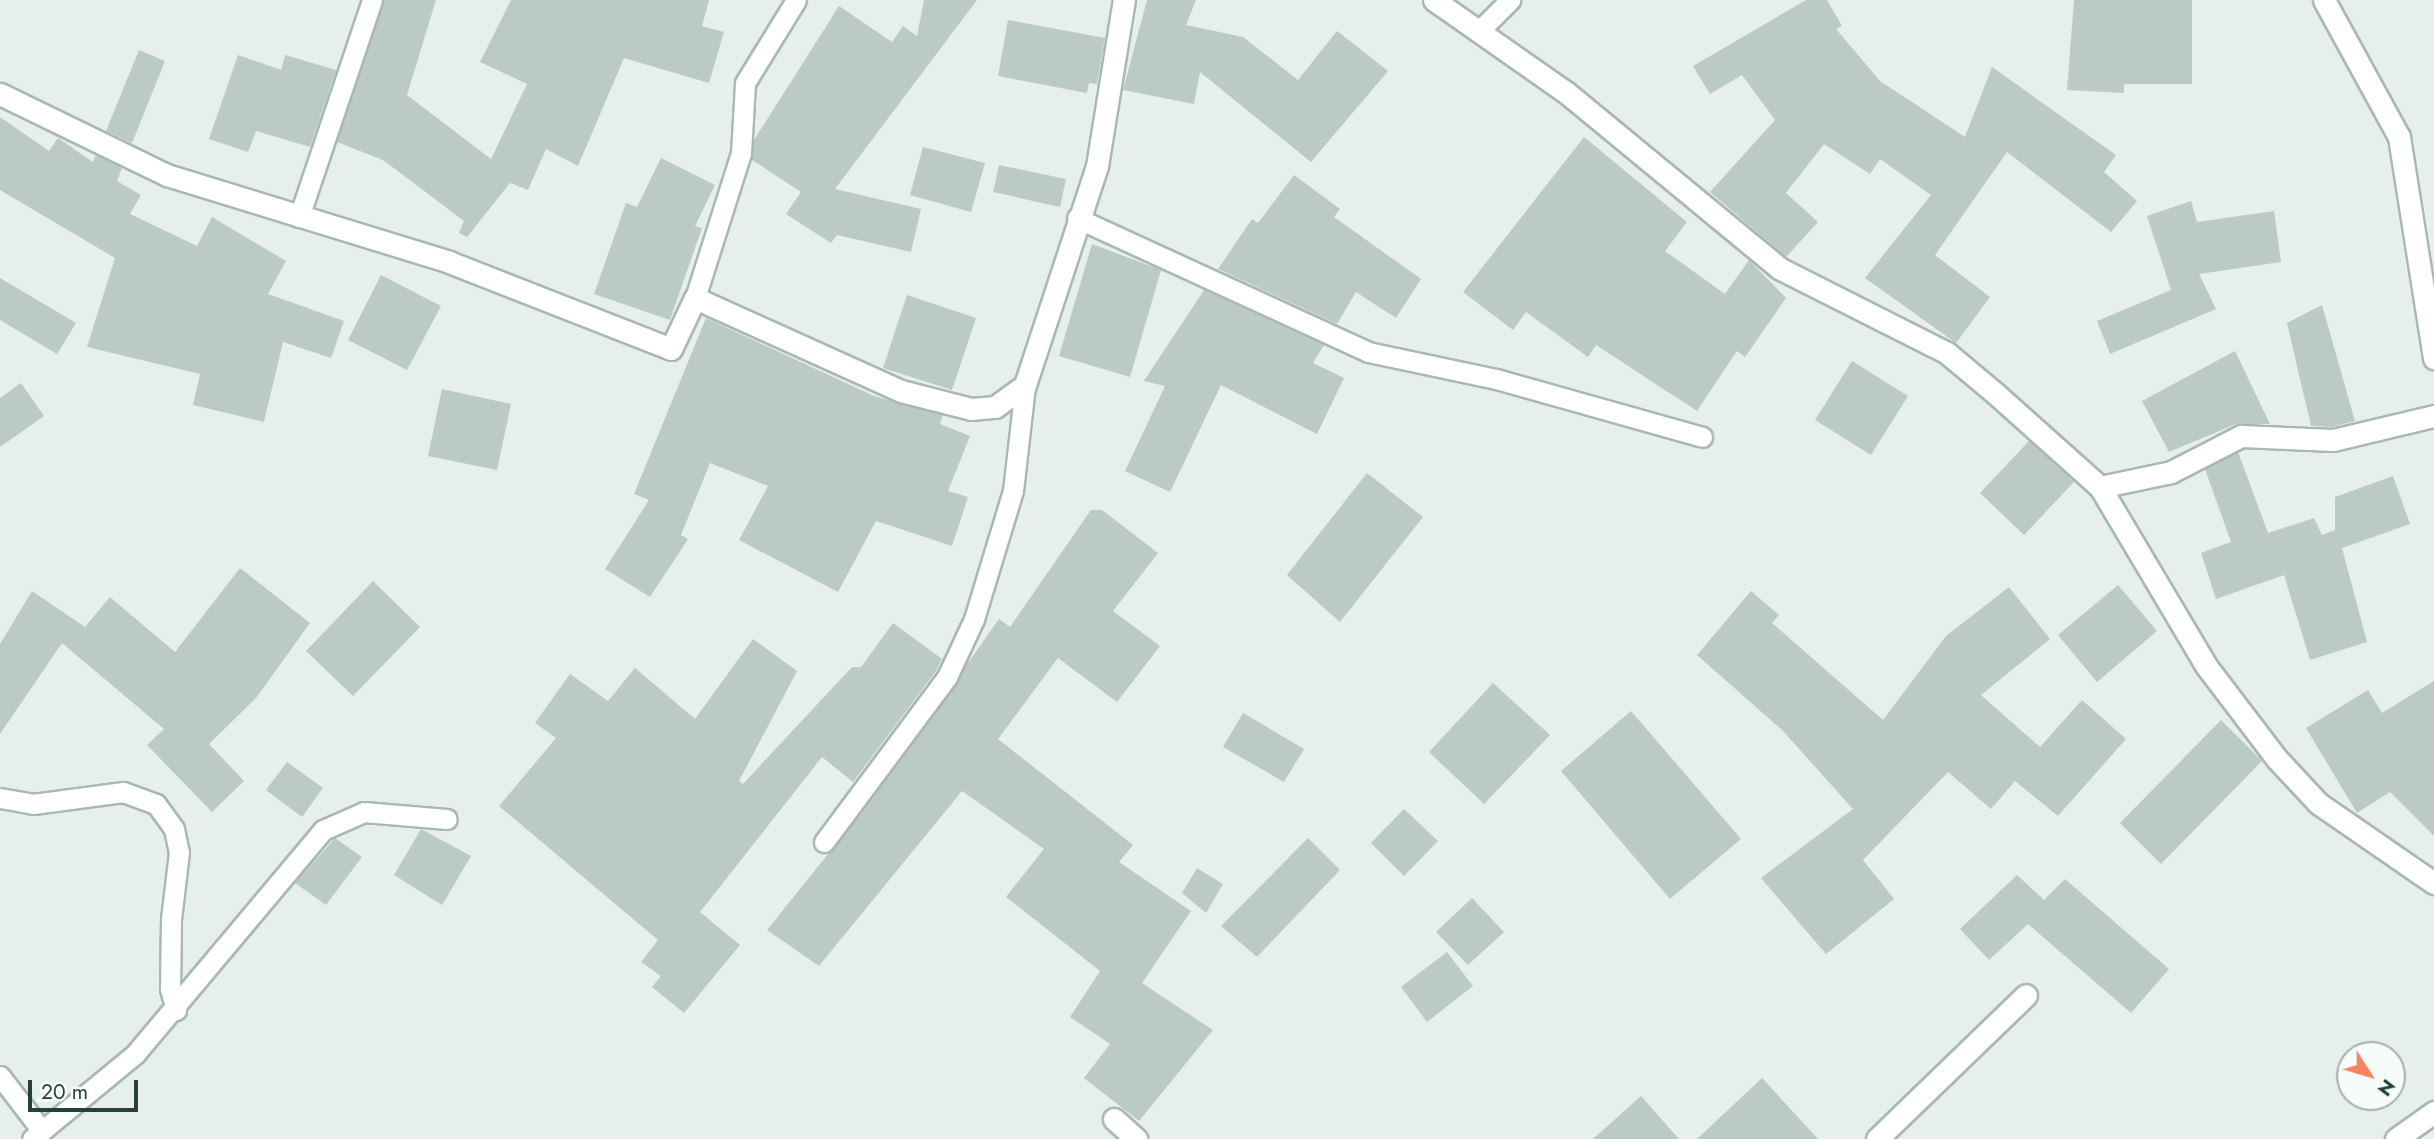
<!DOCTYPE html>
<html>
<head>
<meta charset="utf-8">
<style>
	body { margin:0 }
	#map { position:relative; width:2434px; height:1139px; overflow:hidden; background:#e6efeb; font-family:Jost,sans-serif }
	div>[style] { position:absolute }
	.building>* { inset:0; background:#bbcac4 }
	.roads { filter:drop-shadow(2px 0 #a8b8b2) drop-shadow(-2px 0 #a8b8b2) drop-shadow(0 2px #a8b8b2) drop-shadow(0 -2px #a8b8b2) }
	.service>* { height:19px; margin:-9.5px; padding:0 9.5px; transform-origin:9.5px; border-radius:9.5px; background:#fff }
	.minor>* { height:21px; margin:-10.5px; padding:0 10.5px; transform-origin:10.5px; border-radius:10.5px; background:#fff }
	span { translate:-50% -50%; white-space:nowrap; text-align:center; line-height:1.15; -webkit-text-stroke:5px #f7fbf9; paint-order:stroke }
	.north { position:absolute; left:2336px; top:1041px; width:70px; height:70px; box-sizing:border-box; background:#f7fbf9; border:2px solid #a3b1ad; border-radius:50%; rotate:127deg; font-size:19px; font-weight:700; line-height:28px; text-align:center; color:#24423a }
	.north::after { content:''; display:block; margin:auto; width:24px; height:32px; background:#f4845f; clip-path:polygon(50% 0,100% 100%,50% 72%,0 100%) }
	.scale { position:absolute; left:28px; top:1080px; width:110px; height:32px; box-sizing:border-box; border:4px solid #24423a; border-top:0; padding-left:9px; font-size:21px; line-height:24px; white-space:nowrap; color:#24423a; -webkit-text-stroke:5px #f7fbf9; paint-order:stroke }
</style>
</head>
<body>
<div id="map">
	<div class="building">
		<i style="clip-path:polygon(384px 0,436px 0,407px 95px,491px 159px,527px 84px,480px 62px,511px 0,709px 0,702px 26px,724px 32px,709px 83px,624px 58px,578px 166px,546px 149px,528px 190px,510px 183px,467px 237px,459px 233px,464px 221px,383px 160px,337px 142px)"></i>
		<i style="clip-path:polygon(924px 0,977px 0,835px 189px,921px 209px,911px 252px,837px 235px,831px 243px,786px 214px,801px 192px,752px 160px,754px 140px,839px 6px,892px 42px,903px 26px,917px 36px)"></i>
		<i style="clip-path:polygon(1147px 0,1196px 0,1186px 25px,1243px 37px,1298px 80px,1337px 31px,1388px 71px,1311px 162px,1200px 72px,1194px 104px,1123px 90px)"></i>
		<i style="clip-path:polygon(1806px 0,1827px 0,1842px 26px,1836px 29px,1880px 81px,1965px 137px,1992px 67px,2116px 155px,2104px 172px,2137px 201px,2111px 232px,2007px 152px,1935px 255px,1990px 297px,1956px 343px,1865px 278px,1931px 195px,1880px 159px,1870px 174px,1824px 144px,1786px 193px,1818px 222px,1786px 257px,1710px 192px,1775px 120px,1742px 75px,1710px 94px,1693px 66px)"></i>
		<i style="clip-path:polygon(2074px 0,2192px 0,2192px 84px,2124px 84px,2124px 93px,2067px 90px)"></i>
		<i style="clip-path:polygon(1008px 20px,1105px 38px,1097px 84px,1089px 83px,1087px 93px,998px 76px)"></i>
		<i style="clip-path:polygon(139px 50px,165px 61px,132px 143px,106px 131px)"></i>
		<i style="clip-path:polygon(238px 55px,281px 70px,285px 55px,336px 70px,310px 147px,256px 131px,248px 152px,209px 139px)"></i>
		<i style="clip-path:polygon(0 117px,49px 151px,58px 138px,93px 162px,96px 155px,122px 168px,117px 181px,141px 195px,130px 214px,197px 246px,212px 217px,286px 261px,268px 294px,344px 321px,331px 358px,283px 342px,264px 422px,193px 405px,200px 374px,87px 347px,115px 258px,0 190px)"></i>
		<i style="clip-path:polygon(1584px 137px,1687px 222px,1665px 251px,1725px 294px,1749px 260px,1786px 298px,1745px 357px,1737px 351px,1697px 411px,1596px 345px,1588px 357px,1526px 312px,1513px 330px,1463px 292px)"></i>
		<i style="clip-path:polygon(923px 147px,985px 163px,971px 212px,910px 195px)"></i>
		<i style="clip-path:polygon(661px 158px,715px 185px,695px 226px,702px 228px,670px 320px,594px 294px,626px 203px,637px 207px)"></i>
		<i style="clip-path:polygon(999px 165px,1066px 179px,1060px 207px,993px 192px)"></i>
		<i style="clip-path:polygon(1294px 175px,1340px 209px,1334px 217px,1421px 279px,1396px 318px,1356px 292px,1337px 324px,1218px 269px,1252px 219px,1258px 223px)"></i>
		<i style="clip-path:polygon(2191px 201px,2197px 222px,2274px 211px,2281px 262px,2199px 274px,2216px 309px,2110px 354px,2097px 321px,2171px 290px,2147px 216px)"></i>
		<i style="clip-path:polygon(1092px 244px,1161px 270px,1130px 377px,1059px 356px)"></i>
		<i style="clip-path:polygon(381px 275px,441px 306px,407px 370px,348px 340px)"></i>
		<i style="clip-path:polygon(0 278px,76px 323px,57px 354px,0 320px)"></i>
		<i style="clip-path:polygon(1204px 290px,1324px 345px,1313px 363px,1344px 378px,1317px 434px,1221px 385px,1170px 492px,1125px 471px,1165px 386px,1144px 381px)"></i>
		<i style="clip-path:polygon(907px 295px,976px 318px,952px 390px,883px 368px)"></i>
		<i style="clip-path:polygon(2322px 305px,2355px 421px,2332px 427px,2311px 426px,2287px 323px)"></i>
		<i style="clip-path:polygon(706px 318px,874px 396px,943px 415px,940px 424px,970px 436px,948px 491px,968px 497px,952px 546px,876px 521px,838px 592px,739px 540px,768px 486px,710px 463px,681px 535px,688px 539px,650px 597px,605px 569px,649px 500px,634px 494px)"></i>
		<i style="clip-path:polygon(2235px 351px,2270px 424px,2236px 424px,2169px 452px,2142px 401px)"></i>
		<i style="clip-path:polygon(1852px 361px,1908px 396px,1871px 455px,1815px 420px)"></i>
		<i style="clip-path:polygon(21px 383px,44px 416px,0 447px,0 398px)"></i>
		<i style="clip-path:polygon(442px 389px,511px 404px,497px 470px,428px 456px)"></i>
		<i style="clip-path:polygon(2029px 441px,2074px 482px,2024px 535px,1980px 493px)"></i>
		<i style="clip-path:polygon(2238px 452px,2268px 533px,2314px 518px,2322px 535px,2335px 530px,2335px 497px,2393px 476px,2410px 524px,2342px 548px,2367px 642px,2310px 660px,2284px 575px,2216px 599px,2201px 553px,2231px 542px,2205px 469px)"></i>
		<i style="clip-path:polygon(1367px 473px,1423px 517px,1340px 622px,1287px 575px)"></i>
		<i style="clip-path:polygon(1091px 510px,1102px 510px,1158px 553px,1113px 611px,1160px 646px,1117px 702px,1058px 658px,998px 739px,1133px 845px,1119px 862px,1191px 911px,1142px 983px,1213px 1030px,1139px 1121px,1084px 1078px,1110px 1044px,1070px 1017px,1100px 971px,1006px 897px,1044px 849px,962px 791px,819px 966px,767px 930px,873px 798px,999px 619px,1010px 627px)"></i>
		<i style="clip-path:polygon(240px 568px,310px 623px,256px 698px,209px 744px,244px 781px,212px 812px,147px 745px,164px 729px,62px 643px,0 734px,0 644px,32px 591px,85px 627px,110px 597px,175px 652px)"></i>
		<i style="clip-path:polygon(373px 581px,420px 627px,353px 696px,306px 651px)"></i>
		<i style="clip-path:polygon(2118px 585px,2157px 631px,2097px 682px,2058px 635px)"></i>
		<i style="clip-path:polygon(2009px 587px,2050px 639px,1981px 695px,2040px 747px,2082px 700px,2126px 739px,2058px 816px,2015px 781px,1991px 809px,1948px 772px,1863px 860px,1894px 899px,1826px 954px,1761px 878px,1853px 809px,1783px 731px,1697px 655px,1751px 591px,1779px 615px,1772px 623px,1883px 720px,1946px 636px)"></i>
		<i style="clip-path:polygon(893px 623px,942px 659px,936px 671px,853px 782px,822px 757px,700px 912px,740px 945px,684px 1013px,652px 987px,661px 976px,641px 962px,658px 940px,499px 806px,556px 738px,535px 723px,570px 674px,608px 701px,635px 668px,695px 719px,753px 639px,797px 671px,739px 781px,743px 784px,852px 667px,861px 667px)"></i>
		<i style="clip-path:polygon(2434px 681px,2434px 836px,2390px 792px,2357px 813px,2306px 728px,2368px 690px,2382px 713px)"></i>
		<i style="clip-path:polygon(1493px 683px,1550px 735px,1484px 804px,1429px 752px)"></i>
		<i style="clip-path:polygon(1631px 711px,1741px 839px,1670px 899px,1561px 771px)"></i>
		<i style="clip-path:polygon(1243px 713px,1304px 749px,1284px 782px,1223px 747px)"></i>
		<i style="clip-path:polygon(2221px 720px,2262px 761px,2161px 864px,2120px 823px)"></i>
		<i style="clip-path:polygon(287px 762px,323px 788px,302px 817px,266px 790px)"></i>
		<i style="clip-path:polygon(1404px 809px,1438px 841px,1404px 876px,1371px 843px)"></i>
		<i style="clip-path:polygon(421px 829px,471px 856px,442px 905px,394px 875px)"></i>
		<i style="clip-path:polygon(335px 838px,362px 857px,326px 905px,295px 883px)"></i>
		<i style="clip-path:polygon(1308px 838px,1340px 870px,1257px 957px,1221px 926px)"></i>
		<i style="clip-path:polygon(1197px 868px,1223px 884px,1206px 913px,1182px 893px)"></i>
		<i style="clip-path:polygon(2017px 875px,2044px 900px,2065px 879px,2169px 969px,2131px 1013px,2028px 924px,1989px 960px,1960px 929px)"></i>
		<i style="clip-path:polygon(1472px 898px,1504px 932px,1468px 965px,1436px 932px)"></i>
		<i style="clip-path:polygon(1447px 952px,1473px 986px,1427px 1022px,1401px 987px)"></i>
		<i style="clip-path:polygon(1762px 1078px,1818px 1139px,1697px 1139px)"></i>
		<i style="clip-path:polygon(1641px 1096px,1679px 1139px,1593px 1139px)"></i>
	</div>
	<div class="roads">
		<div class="service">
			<i style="left:1482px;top:28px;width:40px;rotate:-45deg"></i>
			<i style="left:299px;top:217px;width:229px;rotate:-71.4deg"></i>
			<i style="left:1077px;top:218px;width:320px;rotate:24.7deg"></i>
			<i style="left:1368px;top:352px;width:131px;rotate:11.9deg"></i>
			<i style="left:1496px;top:379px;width:214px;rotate:15.7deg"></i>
			<i style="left:695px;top:298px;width:152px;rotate:-72.4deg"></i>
			<i style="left:741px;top:153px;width:70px;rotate:-86.7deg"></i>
			<i style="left:745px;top:83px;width:97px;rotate:-58.4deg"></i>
			<i style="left:0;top:798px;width:34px;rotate:10deg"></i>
			<i style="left:33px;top:804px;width:91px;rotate:-7.6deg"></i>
			<i style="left:123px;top:792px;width:35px;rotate:20deg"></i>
			<i style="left:156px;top:804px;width:31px;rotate:54deg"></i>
			<i style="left:174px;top:829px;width:24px;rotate:78deg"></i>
			<i style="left:179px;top:852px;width:67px;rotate:96.8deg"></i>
			<i style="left:171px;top:919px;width:70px;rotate:90.8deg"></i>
			<i style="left:170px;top:989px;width:22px;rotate:74deg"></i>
			<i style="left:824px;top:842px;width:206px;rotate:-53.3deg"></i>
			<i style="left:947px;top:677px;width:64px;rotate:-65deg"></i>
			<i style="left:974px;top:619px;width:134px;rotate:-73.1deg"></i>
			<i style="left:1013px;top:491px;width:107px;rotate:-83.5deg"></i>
			<i style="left:0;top:1076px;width:69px;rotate:52.6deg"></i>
			<i style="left:32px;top:1139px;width:134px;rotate:-39.5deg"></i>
			<i style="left:135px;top:1054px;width:292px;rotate:-50deg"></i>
			<i style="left:323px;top:830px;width:45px;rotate:-23.7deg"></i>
			<i style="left:364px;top:812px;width:83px;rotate:4.8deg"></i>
		</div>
		<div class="minor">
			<i style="left:1434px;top:0;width:162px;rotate:35deg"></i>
			<i style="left:1567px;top:93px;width:275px;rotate:39.5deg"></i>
			<i style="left:1779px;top:268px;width:188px;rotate:26.8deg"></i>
			<i style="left:1947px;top:353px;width:64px;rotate:39.9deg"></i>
			<i style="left:1996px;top:394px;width:140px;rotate:41.8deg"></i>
			<i style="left:2100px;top:487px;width:209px;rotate:59.3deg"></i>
			<i style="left:2207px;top:667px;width:116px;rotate:52.7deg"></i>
			<i style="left:2277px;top:759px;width:60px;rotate:47deg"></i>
			<i style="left:2318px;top:803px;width:141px;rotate:34.6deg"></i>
			<i style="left:2324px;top:0;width:156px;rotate:61.3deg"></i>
			<i style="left:2399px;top:137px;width:224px;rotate:81deg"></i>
			<i style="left:0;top:94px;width:186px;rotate:25.9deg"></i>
			<i style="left:167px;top:175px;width:295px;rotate:17.1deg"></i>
			<i style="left:449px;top:262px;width:238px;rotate:21.4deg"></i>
			<i style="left:671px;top:349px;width:56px;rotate:-64.8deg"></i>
			<i style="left:695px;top:298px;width:226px;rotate:24.3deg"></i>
			<i style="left:901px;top:391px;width:72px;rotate:14.4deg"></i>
			<i style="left:971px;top:409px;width:24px;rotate:-5deg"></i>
			<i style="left:995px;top:407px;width:37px;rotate:-36deg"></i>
			<i style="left:1025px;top:385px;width:231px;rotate:-71.8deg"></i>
			<i style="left:1097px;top:166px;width:168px;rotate:-80.8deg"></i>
			<i style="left:2100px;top:487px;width:73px;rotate:-11.9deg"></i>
			<i style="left:2171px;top:472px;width:79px;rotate:-27.2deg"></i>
			<i style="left:2241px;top:436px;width:92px;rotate:2.5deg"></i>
			<i style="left:2333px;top:440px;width:104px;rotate:-13.4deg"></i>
			<i style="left:1114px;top:1119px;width:30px;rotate:42deg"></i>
			<i style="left:1877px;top:1139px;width:207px;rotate:-44deg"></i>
			<i style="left:2396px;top:1139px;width:47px;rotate:-35.4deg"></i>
		</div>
	</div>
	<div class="north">N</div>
	<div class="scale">20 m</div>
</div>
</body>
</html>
